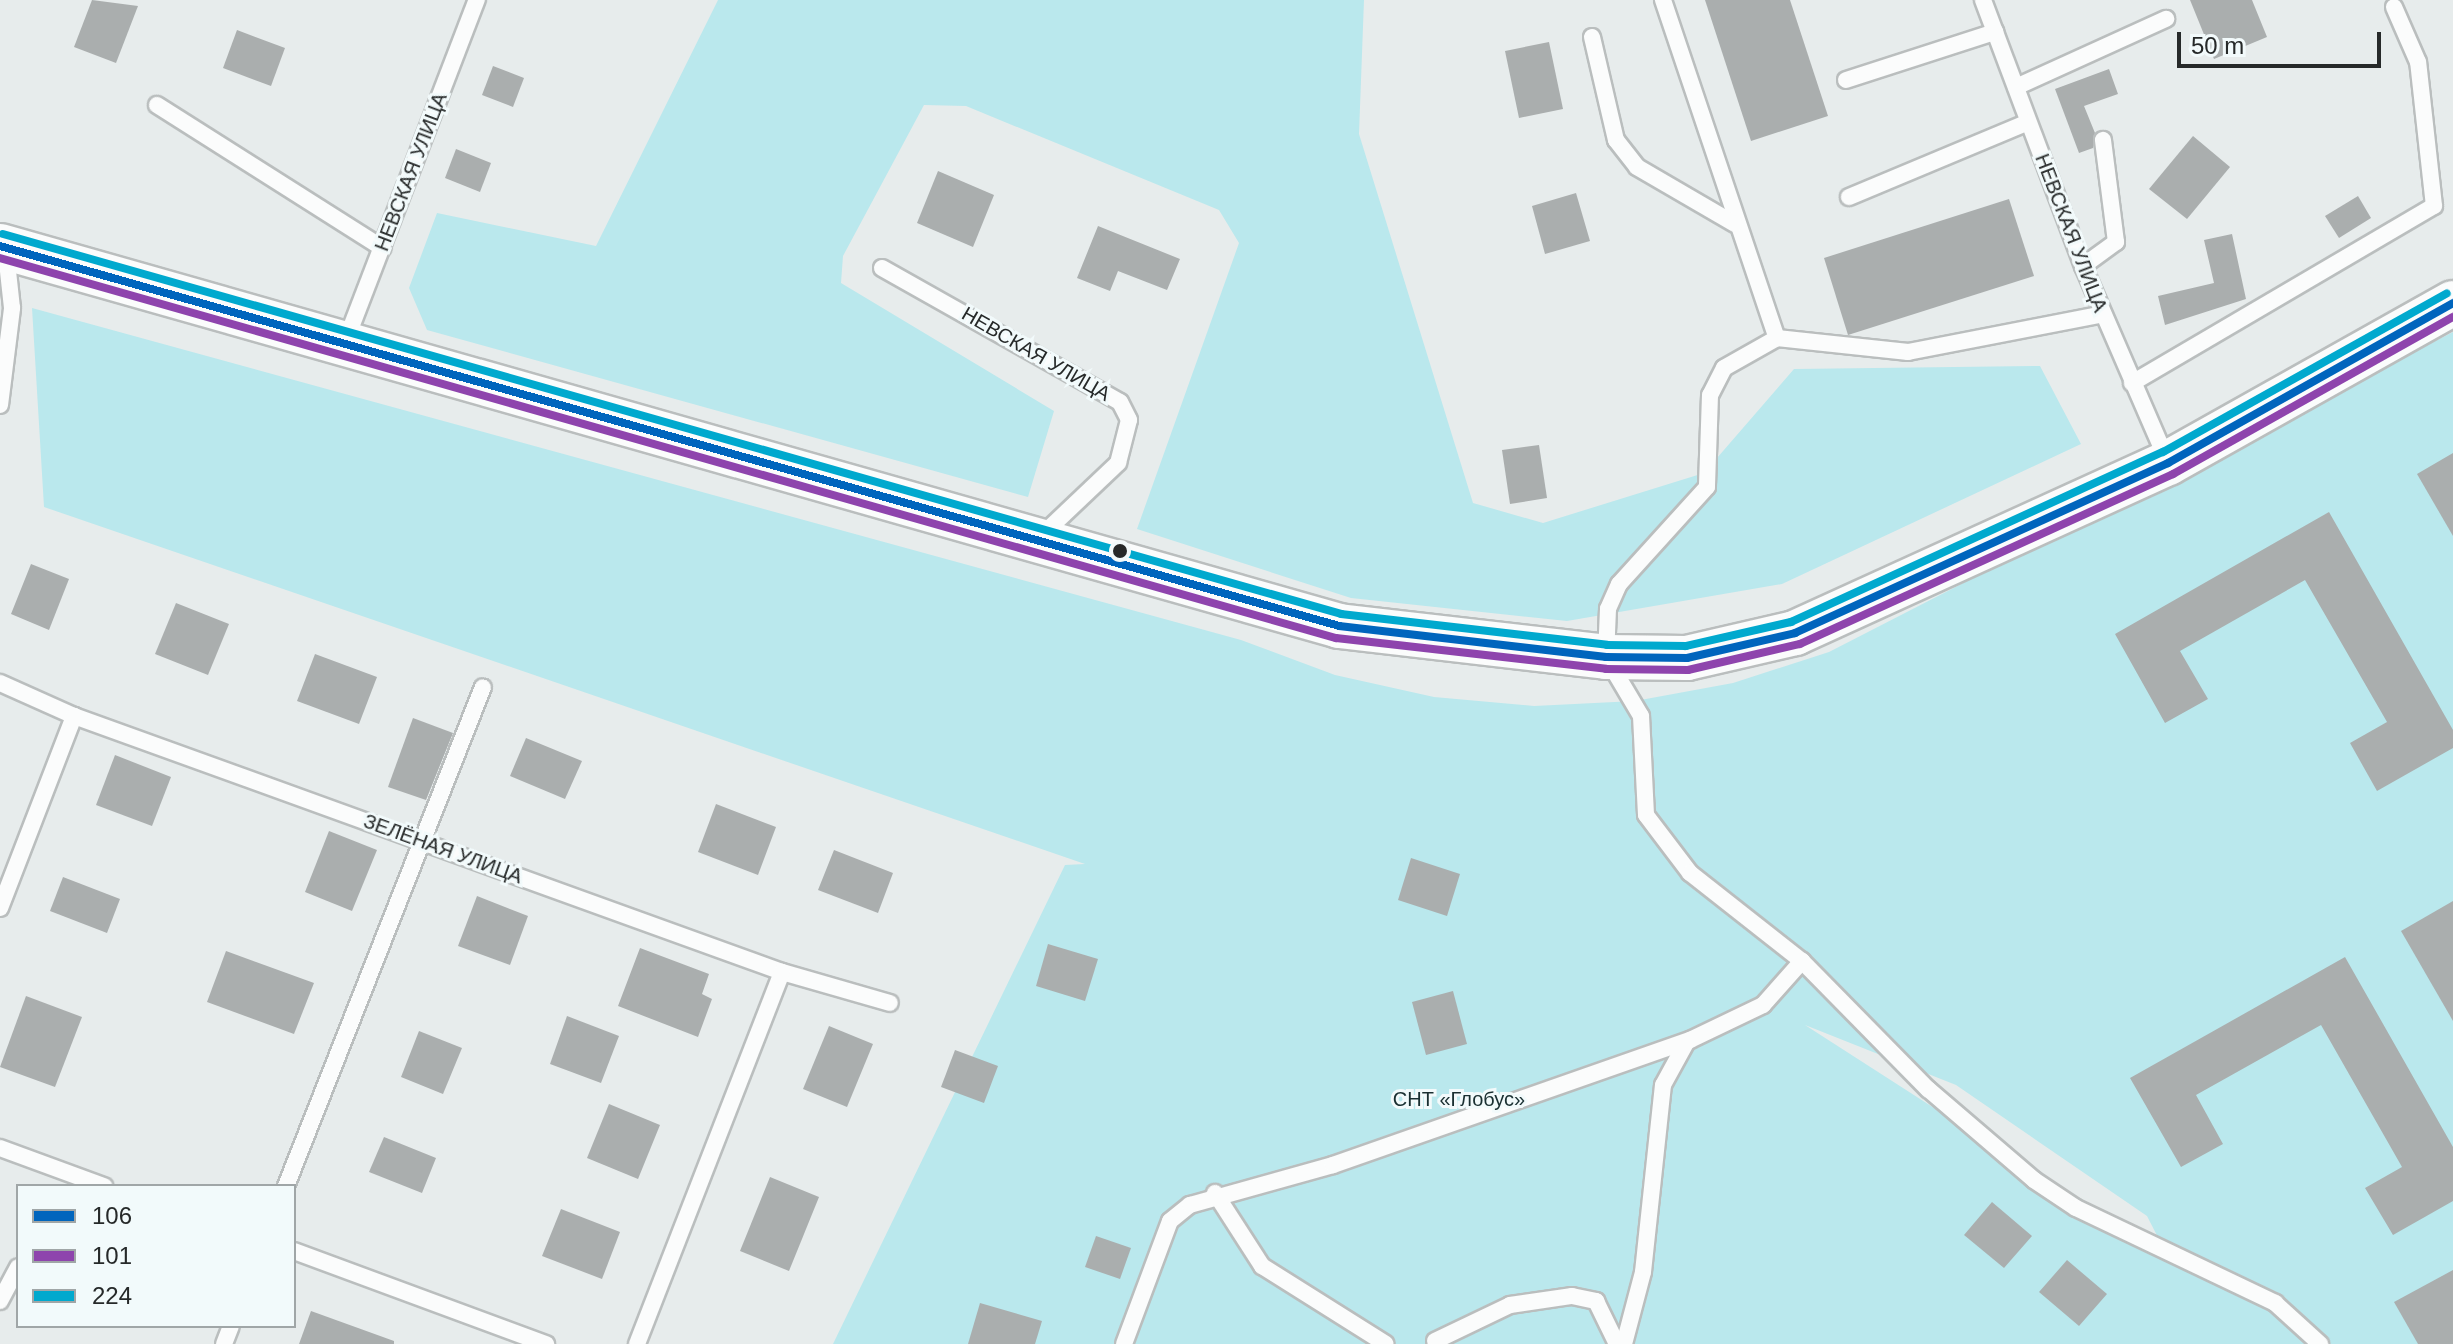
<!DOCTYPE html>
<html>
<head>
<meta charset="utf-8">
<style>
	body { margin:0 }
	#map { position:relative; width:2453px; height:1344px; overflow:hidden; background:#e7ecec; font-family:Helvetica,sans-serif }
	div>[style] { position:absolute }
	.green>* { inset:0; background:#bae8ed }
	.building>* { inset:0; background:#aaaeae }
	.roads { filter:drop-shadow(2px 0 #babebe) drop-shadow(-2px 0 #babebe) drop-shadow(0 2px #babebe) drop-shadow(0 -2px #babebe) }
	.service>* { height:16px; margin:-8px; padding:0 8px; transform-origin:8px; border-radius:8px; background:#fbfcfc }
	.primary>* { height:44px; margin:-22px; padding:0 22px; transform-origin:22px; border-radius:22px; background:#fbfcfc }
	.bus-1>* { height:8px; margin:-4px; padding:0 4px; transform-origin:4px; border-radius:4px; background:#0065bd }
	.bus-2>* { height:8px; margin:-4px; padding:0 4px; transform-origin:4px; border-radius:4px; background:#8e44ad }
	.bus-3>* { height:8px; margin:-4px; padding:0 4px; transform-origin:4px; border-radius:4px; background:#00a9ce }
	.dots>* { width:22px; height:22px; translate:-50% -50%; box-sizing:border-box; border:4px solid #f2fafb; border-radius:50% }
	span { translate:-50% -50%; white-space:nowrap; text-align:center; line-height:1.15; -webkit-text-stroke:6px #f2fafb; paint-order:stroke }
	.street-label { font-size:20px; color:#262929 }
	.park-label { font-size:20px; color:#192f31 }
	.legend { position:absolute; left:16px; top:1184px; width:280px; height:144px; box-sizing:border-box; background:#f2fafb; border:2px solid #a0a6a7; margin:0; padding:10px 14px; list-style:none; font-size:24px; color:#262929 }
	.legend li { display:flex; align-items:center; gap:16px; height:40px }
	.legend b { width:40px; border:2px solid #a0a6a7 }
	.scale { position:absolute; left:2177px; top:32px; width:204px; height:36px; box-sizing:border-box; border:4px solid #262929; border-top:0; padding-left:10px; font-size:24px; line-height:28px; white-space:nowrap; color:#262929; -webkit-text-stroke:6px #f2fafb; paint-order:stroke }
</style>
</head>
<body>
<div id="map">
	<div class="green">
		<i style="clip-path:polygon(718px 0,1364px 0,1359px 134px,1473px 503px,1543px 523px,1704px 473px,1794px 369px,2040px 366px,2081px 444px,1782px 584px,1567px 621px,1351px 598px,1137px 529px,1239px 243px,1219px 210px,966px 106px,924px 105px,843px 256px,841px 283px,1054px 411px,1028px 497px,427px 330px,409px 288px,437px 213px,596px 246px)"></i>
		<i style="clip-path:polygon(evenodd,32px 308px,1241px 640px,1335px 675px,1434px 697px,1534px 706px,1635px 701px,1733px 683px,1829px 652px,2453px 332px,2453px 1344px,833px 1344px,1065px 865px,1085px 864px,44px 507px,32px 308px,1805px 1025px,1956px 1085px,2147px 1216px,2169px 1259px,1805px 1025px)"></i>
	</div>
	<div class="building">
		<i style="clip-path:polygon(92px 0,138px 6px,116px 63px,74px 47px)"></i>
		<i style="clip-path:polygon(1705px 0,1790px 0,1828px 116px,1751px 141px)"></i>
		<i style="clip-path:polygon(2190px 0,2252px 0,2267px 37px,2214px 59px)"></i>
		<i style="clip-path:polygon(237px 30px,285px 48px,271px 86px,223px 68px)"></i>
		<i style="clip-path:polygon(1549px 42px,1563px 109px,1519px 118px,1505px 51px)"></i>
		<i style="clip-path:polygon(493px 66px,524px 78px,513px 107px,482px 95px)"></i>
		<i style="clip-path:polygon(2109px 69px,2118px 94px,2084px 106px,2095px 133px,2093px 148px,2079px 153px,2055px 89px)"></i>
		<i style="clip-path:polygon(2193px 136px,2230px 167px,2187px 219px,2149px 189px)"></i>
		<i style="clip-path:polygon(456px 149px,491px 163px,480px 192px,445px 178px)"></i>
		<i style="clip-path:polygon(938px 171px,994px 195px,973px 247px,917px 223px)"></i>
		<i style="clip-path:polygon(1576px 193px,1590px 241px,1545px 254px,1532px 206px)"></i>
		<i style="clip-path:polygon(2358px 196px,2371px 218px,2339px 238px,2325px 216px)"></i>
		<i style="clip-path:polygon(2009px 199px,2034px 276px,1848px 335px,1824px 258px)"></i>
		<i style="clip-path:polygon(1098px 226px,1180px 259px,1167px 290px,1118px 271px,1110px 291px,1077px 278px)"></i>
		<i style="clip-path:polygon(2232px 234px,2246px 299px,2165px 325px,2158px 296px,2214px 283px,2204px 240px)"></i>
		<i style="clip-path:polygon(1539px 445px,1547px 498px,1510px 504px,1502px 450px)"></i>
		<i style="clip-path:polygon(2453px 453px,2453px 536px,2417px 474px)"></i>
		<i style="clip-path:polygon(2329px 512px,2453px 730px,2453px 748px,2377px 791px,2350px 743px,2387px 722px,2305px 580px,2180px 651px,2208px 699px,2165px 723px,2115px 634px)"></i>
		<i style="clip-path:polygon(31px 564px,69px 579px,49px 630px,11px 614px)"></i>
		<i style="clip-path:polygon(176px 603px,229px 624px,208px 675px,155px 654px)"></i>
		<i style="clip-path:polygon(315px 654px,377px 677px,359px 724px,297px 701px)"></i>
		<i style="clip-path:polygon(413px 718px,453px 733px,426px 800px,388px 787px)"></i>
		<i style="clip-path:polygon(526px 738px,582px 761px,565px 799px,510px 776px)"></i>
		<i style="clip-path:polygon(115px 755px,171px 777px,152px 826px,96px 805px)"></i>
		<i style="clip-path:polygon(716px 804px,776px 827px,758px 875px,698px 852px)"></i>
		<i style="clip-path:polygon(329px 831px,377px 850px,352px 911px,305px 892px)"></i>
		<i style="clip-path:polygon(834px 850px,893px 873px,878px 913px,818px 890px)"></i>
		<i style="clip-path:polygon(1411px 858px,1460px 874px,1447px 916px,1398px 900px)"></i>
		<i style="clip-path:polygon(63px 877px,120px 899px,107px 933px,50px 911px)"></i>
		<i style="clip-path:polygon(477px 896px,528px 916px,510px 965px,458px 946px)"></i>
		<i style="clip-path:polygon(2453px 901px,2453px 1021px,2401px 931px)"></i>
		<i style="clip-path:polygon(1048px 944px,1098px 959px,1085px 1001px,1036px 986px)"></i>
		<i style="clip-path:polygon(640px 948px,709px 974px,702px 994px,712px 999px,698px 1037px,618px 1006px)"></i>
		<i style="clip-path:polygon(226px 951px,314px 983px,294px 1034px,207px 1002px)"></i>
		<i style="clip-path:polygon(2345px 957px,2453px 1147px,2453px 1201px,2393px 1235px,2365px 1188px,2402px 1167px,2321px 1025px,2196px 1095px,2223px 1144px,2181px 1167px,2130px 1078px)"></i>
		<i style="clip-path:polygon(1453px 991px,1467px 1044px,1426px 1055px,1412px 1002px)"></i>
		<i style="clip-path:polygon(26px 996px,82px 1017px,55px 1087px,0 1067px)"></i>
		<i style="clip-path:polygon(567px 1016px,619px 1036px,601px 1083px,550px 1064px)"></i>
		<i style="clip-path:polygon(829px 1026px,873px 1044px,847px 1107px,803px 1089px)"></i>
		<i style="clip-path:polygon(419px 1031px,462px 1048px,443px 1094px,401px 1077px)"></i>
		<i style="clip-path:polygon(955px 1050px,998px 1066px,984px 1103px,941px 1087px)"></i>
		<i style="clip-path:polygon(609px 1104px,660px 1125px,638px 1179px,587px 1158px)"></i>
		<i style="clip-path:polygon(384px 1137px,436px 1158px,422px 1193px,369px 1172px)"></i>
		<i style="clip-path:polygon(770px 1177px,819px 1197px,789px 1271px,740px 1251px)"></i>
		<i style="clip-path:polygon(1992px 1202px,2032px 1236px,2004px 1268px,1964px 1235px)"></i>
		<i style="clip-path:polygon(561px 1209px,620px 1232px,602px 1279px,542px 1256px)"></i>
		<i style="clip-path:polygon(1096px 1236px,1131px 1248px,1120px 1279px,1085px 1267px)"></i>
		<i style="clip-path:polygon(2067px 1260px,2107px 1294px,2079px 1326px,2039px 1292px)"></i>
		<i style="clip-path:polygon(2453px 1270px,2453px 1344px,2418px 1344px,2394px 1302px)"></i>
		<i style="clip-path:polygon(980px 1303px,1042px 1321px,1035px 1344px,968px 1344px)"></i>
		<i style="clip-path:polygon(311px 1311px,394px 1341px,394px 1344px,299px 1344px)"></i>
	</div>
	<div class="roads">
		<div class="service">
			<i style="left:1663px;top:0;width:357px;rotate:71.4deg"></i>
			<i style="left:1777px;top:338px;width:61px;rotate:150.5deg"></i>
			<i style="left:1724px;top:368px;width:30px;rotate:117deg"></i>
			<i style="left:1710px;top:395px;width:92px;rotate:91.9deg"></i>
			<i style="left:1707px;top:487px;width:131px;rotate:132.2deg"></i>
			<i style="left:1619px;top:584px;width:27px;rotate:114deg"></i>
			<i style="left:1608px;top:609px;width:48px;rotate:92.4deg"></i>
			<i style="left:1606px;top:657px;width:69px;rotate:59.3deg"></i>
			<i style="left:1641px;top:716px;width:99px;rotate:87.1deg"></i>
			<i style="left:1646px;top:815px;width:73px;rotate:52.8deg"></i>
			<i style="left:1690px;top:873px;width:142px;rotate:38.2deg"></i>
			<i style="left:1802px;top:961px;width:180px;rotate:45.5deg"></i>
			<i style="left:1928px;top:1089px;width:140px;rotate:40.6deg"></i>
			<i style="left:2034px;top:1180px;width:50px;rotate:33.7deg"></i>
			<i style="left:2076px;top:1208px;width:221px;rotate:25.5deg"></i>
			<i style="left:2275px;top:1303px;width:61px;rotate:42.3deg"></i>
			<i style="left:1983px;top:0;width:284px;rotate:69.4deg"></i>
			<i style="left:2083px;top:266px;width:214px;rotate:66.6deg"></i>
			<i style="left:1592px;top:37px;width:106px;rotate:76.9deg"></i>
			<i style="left:1616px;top:140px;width:34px;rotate:52deg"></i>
			<i style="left:1637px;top:167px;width:113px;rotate:30.2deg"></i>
			<i style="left:1846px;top:80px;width:157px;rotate:-17.9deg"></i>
			<i style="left:2016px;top:87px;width:165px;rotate:-24.4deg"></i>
			<i style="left:157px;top:105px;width:267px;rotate:32.4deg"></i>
			<i style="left:1849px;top:197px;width:194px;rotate:-22.7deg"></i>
			<i style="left:2083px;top:266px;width:41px;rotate:-36deg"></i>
			<i style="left:2116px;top:242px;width:103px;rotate:-97.3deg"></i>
			<i style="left:882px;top:268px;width:273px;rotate:29.4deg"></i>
			<i style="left:1120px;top:402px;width:20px;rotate:63deg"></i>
			<i style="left:1129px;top:420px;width:44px;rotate:104.3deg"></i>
			<i style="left:1118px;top:463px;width:105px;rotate:136.5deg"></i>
			<i style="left:1777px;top:338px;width:132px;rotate:6.1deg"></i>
			<i style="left:1908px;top:352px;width:199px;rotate:-11deg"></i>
			<i style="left:345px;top:343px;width:368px;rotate:-69deg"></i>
			<i style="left:2132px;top:383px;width:350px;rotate:-30.4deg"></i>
			<i style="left:2434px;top:206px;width:145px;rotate:-96.3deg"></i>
			<i style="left:2418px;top:62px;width:60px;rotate:-113.6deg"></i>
			<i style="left:0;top:405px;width:98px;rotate:-82.9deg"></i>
			<i style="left:12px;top:308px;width:55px;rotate:-96.2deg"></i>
			<i style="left:0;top:683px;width:81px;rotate:24deg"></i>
			<i style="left:74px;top:716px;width:753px;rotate:19.88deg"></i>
			<i style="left:782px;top:972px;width:112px;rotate:16deg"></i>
			<i style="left:0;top:908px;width:206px;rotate:-68.9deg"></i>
			<i style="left:0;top:1148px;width:111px;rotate:20.1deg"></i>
			<i style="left:286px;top:1186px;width:536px;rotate:-68.46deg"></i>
			<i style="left:1215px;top:1193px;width:87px;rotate:57.2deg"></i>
			<i style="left:1262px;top:1266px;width:146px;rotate:32.2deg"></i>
			<i style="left:294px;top:1251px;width:269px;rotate:20.3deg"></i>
			<i style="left:0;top:1301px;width:38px;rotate:-62deg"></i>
			<i style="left:1435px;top:1341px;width:83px;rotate:-25.6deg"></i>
			<i style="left:1510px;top:1305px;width:63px;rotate:-8.3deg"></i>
			<i style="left:1572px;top:1296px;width:25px;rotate:12deg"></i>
			<i style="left:1596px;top:1301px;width:48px;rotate:64deg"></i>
			<i style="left:224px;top:1344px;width:19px;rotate:-69deg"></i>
			<i style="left:637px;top:1344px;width:399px;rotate:-68.7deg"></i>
			<i style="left:1124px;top:1344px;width:131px;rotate:-69.5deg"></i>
			<i style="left:1170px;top:1221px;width:26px;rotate:-39deg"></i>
			<i style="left:1190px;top:1205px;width:148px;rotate:-15.6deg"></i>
			<i style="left:1333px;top:1165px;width:378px;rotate:-19.3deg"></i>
			<i style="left:1690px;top:1040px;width:81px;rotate:-25.6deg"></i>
			<i style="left:1763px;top:1005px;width:59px;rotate:-48.4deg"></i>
			<i style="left:1624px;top:1344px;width:74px;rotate:-75.2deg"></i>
			<i style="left:1643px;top:1272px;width:188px;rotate:-83.9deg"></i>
			<i style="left:1663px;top:1085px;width:48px;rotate:-61.3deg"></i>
		</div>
		<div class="primary">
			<i style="left:0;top:246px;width:1392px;rotate:15.84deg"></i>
			<i style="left:1339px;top:626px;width:269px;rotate:6.6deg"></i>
			<i style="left:1606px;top:657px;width:81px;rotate:0.7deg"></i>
			<i style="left:1687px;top:658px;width:111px;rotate:-13deg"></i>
			<i style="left:1795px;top:633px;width:410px;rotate:-24.5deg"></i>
			<i style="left:2168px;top:463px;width:327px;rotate:-29.3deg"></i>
		</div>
	</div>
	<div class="bus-1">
		<i style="left:0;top:246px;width:1392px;rotate:15.84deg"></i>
		<i style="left:1339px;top:626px;width:269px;rotate:6.6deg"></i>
		<i style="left:1606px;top:657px;width:81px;rotate:0.7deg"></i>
		<i style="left:1687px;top:658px;width:111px;rotate:-13deg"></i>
		<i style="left:1795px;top:633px;width:410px;rotate:-24.5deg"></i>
		<i style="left:2168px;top:463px;width:327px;rotate:-29.3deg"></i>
	</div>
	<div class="bus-2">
		<i style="left:0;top:258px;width:1389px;rotate:15.88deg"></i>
		<i style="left:1336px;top:638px;width:272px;rotate:6.5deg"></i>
		<i style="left:1606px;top:669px;width:82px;rotate:0.7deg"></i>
		<i style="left:1688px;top:670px;width:115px;rotate:-13.1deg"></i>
		<i style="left:1800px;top:644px;width:410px;rotate:-24.5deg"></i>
		<i style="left:2173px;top:474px;width:321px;rotate:-29.3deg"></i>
	</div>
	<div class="bus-3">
		<i style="left:3px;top:234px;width:1391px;rotate:15.85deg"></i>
		<i style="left:1341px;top:614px;width:268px;rotate:6.6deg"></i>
		<i style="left:1607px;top:645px;width:79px;rotate:0.7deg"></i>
		<i style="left:1686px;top:646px;width:108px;rotate:-12.9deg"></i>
		<i style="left:1791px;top:622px;width:409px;rotate:-24.6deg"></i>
		<i style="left:2163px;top:452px;width:325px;rotate:-29.2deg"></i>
	</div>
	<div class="dots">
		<i style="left:1120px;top:551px;background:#262929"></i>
	</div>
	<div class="street-label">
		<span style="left:411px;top:172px;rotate:-69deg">НЕВСКАЯ УЛИЦА</span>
		<span style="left:2071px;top:233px;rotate:69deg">НЕВСКАЯ УЛИЦА</span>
		<span style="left:1036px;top:354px;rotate:30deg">НЕВСКАЯ УЛИЦА</span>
		<span style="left:443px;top:849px;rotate:20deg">ЗЕЛЁНАЯ УЛИЦА</span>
	</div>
	<div class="park-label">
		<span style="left:1459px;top:1099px">СНТ «Глобус»</span>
	</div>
	<ul class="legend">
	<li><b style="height:10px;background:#0065bd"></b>106</li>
	<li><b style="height:10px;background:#8e44ad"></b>101</li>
	<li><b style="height:10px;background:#00a9ce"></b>224</li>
	</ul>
	<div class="scale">50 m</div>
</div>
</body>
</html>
